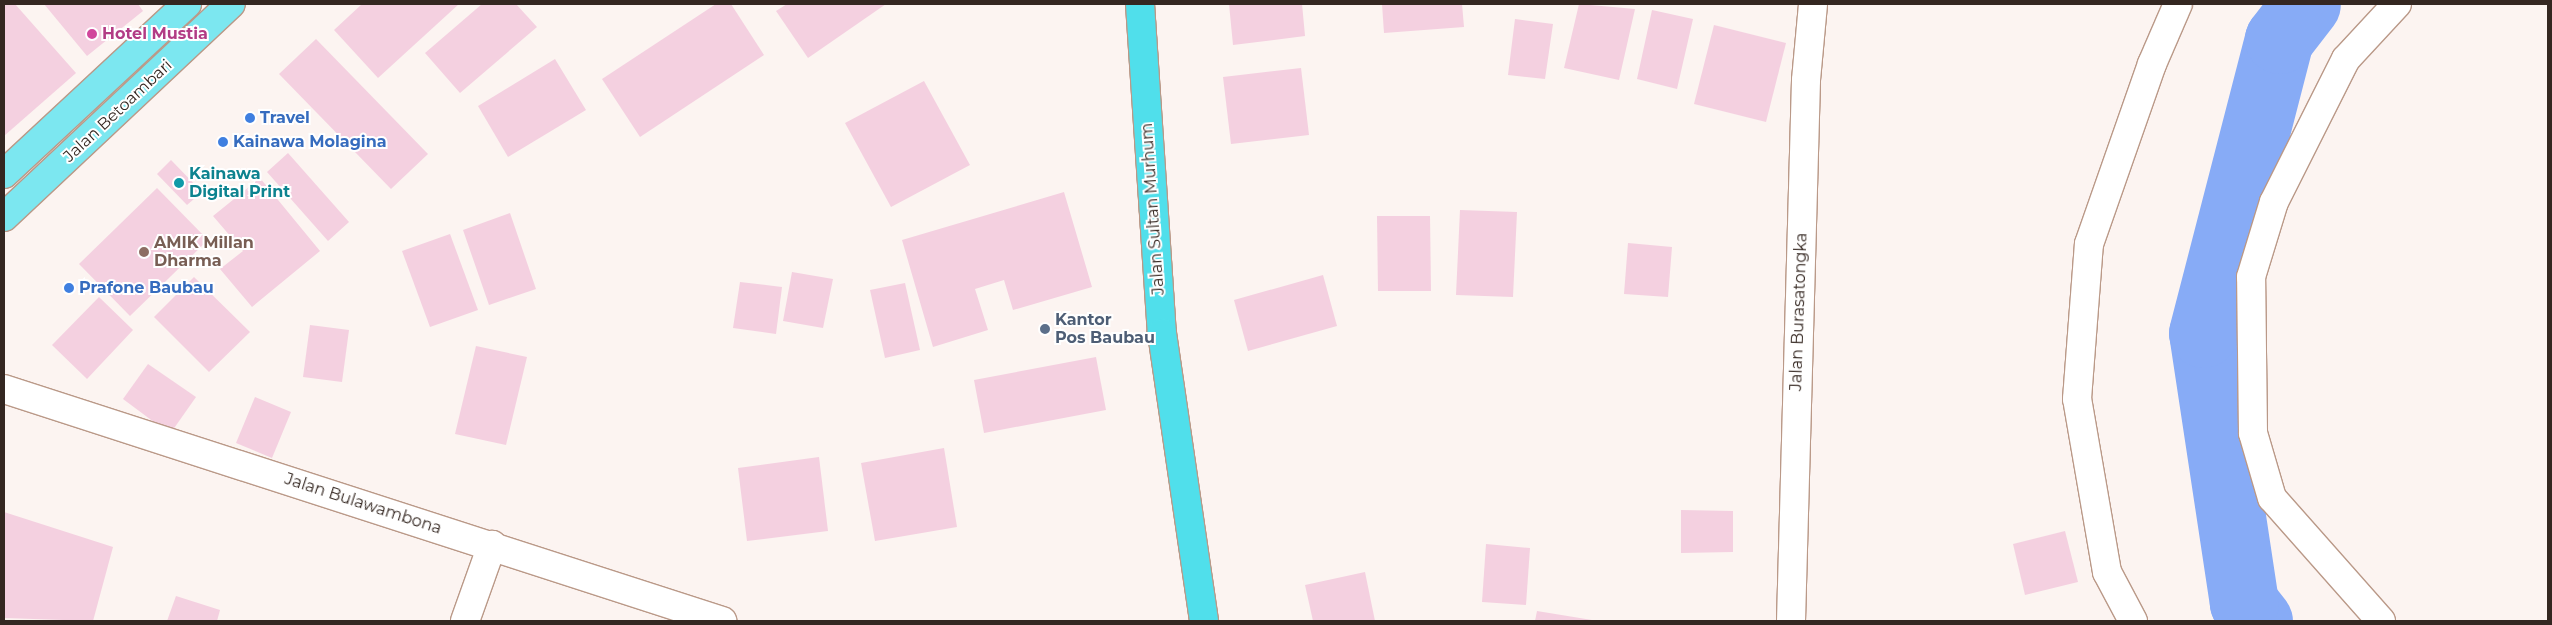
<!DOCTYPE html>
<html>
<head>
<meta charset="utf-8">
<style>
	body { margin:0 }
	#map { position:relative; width:2552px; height:625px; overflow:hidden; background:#fcf4f1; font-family:Montserrat,sans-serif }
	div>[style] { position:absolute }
	.river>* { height:69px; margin:-34.5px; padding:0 34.5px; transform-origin:34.5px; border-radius:34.5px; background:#87abf6 }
	.building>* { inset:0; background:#f4d0e0 }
	.roads { filter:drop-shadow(1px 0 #ba9988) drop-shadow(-1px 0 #ba9988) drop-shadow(0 1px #ba9988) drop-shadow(0 -1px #ba9988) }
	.minor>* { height:28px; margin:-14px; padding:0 14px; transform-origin:14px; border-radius:14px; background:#fff }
	.primary>* { height:28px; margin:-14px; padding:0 14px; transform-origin:14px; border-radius:14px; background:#7ce7f0 }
	.trunk>* { height:28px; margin:-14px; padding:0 14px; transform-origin:14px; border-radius:14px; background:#50dfeb }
	.dots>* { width:14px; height:14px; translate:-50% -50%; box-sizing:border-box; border:2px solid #fff; border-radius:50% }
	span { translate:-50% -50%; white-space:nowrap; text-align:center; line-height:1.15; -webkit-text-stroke:4px #fff; paint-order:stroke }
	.hotel-label { font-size:16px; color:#b23c85; font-weight:700 }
	.left { translate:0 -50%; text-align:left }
	.street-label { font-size:16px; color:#342721 }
	.shop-label { font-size:16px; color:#366cbe; font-weight:700 }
	.culture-label { font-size:16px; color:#0d838f; font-weight:700 }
	.education-label { font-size:16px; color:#785e54; font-weight:700 }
	.service-label { font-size:16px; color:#4e5e75; font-weight:700 }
	.frame { position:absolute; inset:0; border:5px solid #342721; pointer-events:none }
</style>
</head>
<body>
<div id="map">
	<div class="river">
		<i style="left:2258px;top:621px;width:23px;rotate:-128deg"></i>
		<i style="left:2244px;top:603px;width:273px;rotate:-98.6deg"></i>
		<i style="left:2203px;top:333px;width:304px;rotate:-75.5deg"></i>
		<i style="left:2279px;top:39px;width:44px;rotate:-52.4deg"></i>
	</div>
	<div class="building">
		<i style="clip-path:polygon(4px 4px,15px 4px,76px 73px,4px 136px)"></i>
		<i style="clip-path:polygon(44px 4px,138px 4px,143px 11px,87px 56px)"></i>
		<i style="clip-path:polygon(362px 4px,459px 4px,378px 78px,334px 30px)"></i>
		<i style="clip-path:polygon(482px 4px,516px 4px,537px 27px,460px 93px,425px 53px)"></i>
		<i style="clip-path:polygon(716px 4px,731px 4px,764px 55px,640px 137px,602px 79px)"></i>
		<i style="clip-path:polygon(787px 4px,886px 4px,808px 58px,776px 11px)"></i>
		<i style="clip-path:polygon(1229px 4px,1302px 4px,1305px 36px,1233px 45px)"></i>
		<i style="clip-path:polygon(1382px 4px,1462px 4px,1464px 27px,1384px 33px)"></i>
		<i style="clip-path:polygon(1579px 4px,1635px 9px,1619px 80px,1564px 68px)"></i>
		<i style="clip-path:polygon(1652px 10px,1693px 19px,1677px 89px,1637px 79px)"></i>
		<i style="clip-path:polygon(1515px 19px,1553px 24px,1545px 79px,1508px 75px)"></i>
		<i style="clip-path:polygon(1714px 25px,1786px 43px,1766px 122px,1694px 104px)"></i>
		<i style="clip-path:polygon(316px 39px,428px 154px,391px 189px,279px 74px)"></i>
		<i style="clip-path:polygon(555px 59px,586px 110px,508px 157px,478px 106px)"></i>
		<i style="clip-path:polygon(1301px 68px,1309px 135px,1231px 144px,1223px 77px)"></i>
		<i style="clip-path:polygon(924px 81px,970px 165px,891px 207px,845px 123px)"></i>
		<i style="clip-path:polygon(288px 153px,349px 222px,328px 241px,267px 172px)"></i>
		<i style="clip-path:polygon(171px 160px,202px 192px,187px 205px,157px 174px)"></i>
		<i style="clip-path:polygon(260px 178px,320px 251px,252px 307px,220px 269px,243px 251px,213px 216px)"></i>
		<i style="clip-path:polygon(157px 188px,208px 240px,130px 316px,79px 264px)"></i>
		<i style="clip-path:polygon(1064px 192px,1092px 287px,1013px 310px,1004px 280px,975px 289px,988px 330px,933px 347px,902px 240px)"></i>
		<i style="clip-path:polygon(1460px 210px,1517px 212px,1513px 297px,1456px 295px)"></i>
		<i style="clip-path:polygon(510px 213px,536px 289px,489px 305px,463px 230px)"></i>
		<i style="clip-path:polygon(1377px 216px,1430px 216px,1431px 291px,1378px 291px)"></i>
		<i style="clip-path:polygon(450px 234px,478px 310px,430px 327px,402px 251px)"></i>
		<i style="clip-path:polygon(1628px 243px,1672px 247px,1668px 297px,1624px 294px)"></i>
		<i style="clip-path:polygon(792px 272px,833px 279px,823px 328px,783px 321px)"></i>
		<i style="clip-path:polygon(1323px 275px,1337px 326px,1248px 351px,1234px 300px)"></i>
		<i style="clip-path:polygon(194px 277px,250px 332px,209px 372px,154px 317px)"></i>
		<i style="clip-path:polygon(740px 282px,782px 287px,776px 334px,733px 328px)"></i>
		<i style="clip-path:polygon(905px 283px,920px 350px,885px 358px,870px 290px)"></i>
		<i style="clip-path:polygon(99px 297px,133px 330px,87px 379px,52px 345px)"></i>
		<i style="clip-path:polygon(310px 325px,349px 330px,342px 382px,303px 377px)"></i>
		<i style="clip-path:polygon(476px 346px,527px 357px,506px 445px,455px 434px)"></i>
		<i style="clip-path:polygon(1096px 357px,1106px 410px,984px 433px,974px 380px)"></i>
		<i style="clip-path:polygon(148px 364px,196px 397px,170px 434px,123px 399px)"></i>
		<i style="clip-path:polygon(255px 397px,291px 412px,272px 458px,236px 443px)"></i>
		<i style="clip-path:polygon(944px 448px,957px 527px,875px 541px,861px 463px)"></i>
		<i style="clip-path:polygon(819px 457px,828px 531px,747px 541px,738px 468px)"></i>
		<i style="clip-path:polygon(1681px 510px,1733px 511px,1733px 552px,1681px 553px)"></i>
		<i style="clip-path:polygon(4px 512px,113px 547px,93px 621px,4px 618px)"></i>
		<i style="clip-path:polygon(2065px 531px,2078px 582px,2025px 595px,2013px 544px)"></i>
		<i style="clip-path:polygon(1486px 544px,1530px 548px,1526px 605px,1482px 602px)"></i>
		<i style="clip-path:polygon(1365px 572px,1375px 621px,1313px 621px,1305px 585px)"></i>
		<i style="clip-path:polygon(176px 596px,220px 610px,217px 621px,167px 621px)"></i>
		<i style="clip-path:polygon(1537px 611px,1592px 620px,1592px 621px,1535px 621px)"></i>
	</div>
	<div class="roads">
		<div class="minor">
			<i style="left:4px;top:389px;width:755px;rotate:17.91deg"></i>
			<i style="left:465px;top:621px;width:81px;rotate:-70.4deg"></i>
			<i style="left:1791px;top:621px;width:541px;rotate:-88.41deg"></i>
			<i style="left:1806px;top:80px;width:76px;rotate:-84.7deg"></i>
			<i style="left:2133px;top:621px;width:55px;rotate:-118deg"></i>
			<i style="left:2107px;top:572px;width:176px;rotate:-99.8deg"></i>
			<i style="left:2077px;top:399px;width:155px;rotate:-85.6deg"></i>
			<i style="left:2089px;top:244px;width:191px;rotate:-70.7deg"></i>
			<i style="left:2152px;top:64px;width:65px;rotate:-66.6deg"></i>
			<i style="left:2381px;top:621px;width:164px;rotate:-131.5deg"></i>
			<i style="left:2272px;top:498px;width:68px;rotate:-106.3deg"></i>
			<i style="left:2253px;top:433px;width:156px;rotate:-90.7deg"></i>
			<i style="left:2251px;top:277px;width:78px;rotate:-73deg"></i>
			<i style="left:2274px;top:202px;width:160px;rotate:-63.3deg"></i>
			<i style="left:2346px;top:59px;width:75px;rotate:-47.2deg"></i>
		</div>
		<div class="primary">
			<i style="left:4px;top:174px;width:250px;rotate:-42.9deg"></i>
			<i style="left:4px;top:217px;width:311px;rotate:-43.2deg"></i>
		</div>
		<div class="trunk">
			<i style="left:1140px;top:4px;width:330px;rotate:86.2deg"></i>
			<i style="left:1162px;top:333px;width:291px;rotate:81.7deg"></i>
		</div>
	</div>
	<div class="dots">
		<i style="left:92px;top:34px;background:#d1479c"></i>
		<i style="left:250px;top:118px;background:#3f7fe0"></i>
		<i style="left:223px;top:142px;background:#3f7fe0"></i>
		<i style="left:179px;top:183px;background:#0f9aa8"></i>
		<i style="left:144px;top:252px;background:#8d6e63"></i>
		<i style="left:69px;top:288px;background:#3f7fe0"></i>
		<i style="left:1045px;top:329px;background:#5c6f8a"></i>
	</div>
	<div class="hotel-label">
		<span class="left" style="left:102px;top:34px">Hotel Mustia</span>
	</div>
	<div class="street-label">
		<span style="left:118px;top:111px;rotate:-43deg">Jalan Betoambari</span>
		<span style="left:1153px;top:209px;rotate:-94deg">Jalan Sultan Murhum</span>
		<span style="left:1799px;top:312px;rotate:-88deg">Jalan Burasatongka</span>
		<span style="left:363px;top:504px;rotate:18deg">Jalan Bulawambona</span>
	</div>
	<div class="shop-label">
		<span class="left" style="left:260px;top:118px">Travel</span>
		<span class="left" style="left:233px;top:142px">Kainawa Molagina</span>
		<span class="left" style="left:79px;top:288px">Prafone Baubau</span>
	</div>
	<div class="culture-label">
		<span class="left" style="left:189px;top:183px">Kainawa<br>Digital Print</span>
	</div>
	<div class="education-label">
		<span class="left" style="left:154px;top:252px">AMIK Millan<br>Dharma</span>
	</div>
	<div class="service-label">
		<span class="left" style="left:1055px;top:329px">Kantor<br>Pos Baubau</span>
	</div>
	<div class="frame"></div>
</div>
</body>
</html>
